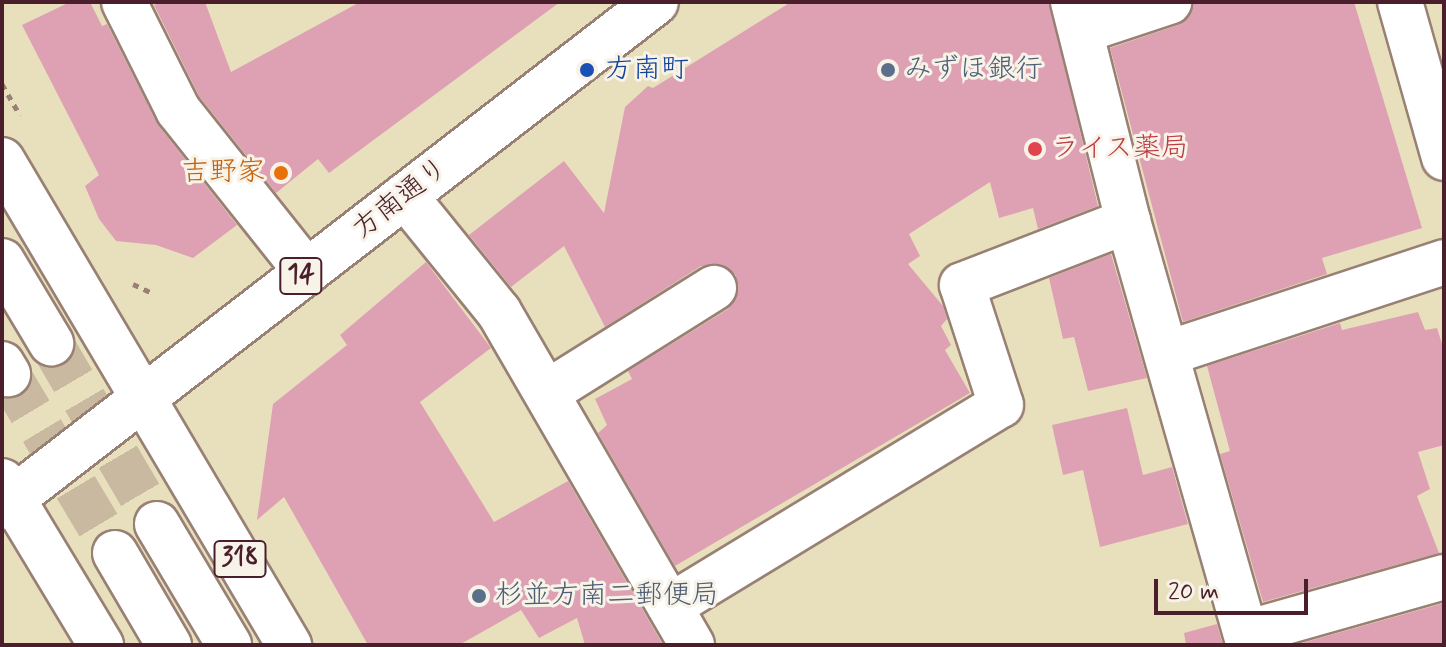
<!DOCTYPE html>
<html>
<head>
<meta charset="utf-8">
<style>
	body { margin:0 }
	#map { position:relative; width:1446px; height:647px; overflow:hidden; background:#e8e0bd; font-family:Mynerve,"Klee One",sans-serif }
	div>[style] { position:absolute }
	.building>* { inset:0; background:#dea1b3 }
	.major-tunnel>* { height:44px; margin-top:-22px; transform-origin:0; background:repeating-linear-gradient(90deg,#c8b9a0 0 44px,transparent 0 66px) }
	.path>* { height:5px; margin-top:-2.5px; transform-origin:0; background:repeating-linear-gradient(90deg,#998074 0 6px,transparent 0 12px) }
	.roads { filter:drop-shadow(2px 0 #998074) drop-shadow(-2px 0 #998074) drop-shadow(0 2px #998074) drop-shadow(0 -2px #998074) }
	.minor>* { height:44px; margin:-22px; padding:0 22px; transform-origin:22px; border-radius:22px; background:#fff }
	.major>* { height:44px; margin:-22px; padding:0 22px; transform-origin:22px; border-radius:22px; background:#fff }
	.dots>* { width:22px; height:22px; translate:-50% -50%; box-sizing:border-box; border:4px solid #f7f3e8; border-radius:50% }
	span { translate:-50% -50%; white-space:nowrap; text-align:center; line-height:1.15; -webkit-text-stroke:6px #f7f3e8; paint-order:stroke }
	.shield-label span { padding:2px 6px; background:#f7f3e8; border:2px solid; border-radius:6px; -webkit-text-stroke-width:0 }
	.shield-label { font-size:26px; color:#4a1f2b; font-weight:700 }
	.transit-label { font-size:28px; color:#164399 }
	.left { translate:0 -50%; text-align:left }
	.service-label { font-size:28px; color:#4e5e75 }
	.health-label { font-size:28px; color:#be3a42 }
	.food-label { font-size:28px; color:#c56008 }
	.right { translate:-100% -50%; text-align:right }
	.street-label { font-size:28px; color:#4a1f2b }
	.frame { position:absolute; inset:0; border:4px solid #4a1f2b; pointer-events:none }
	.scale { position:absolute; left:1154px; top:579px; width:154px; height:36px; box-sizing:border-box; border:4px solid #4a1f2b; border-top:0; padding-left:10px; font-size:24px; line-height:28px; white-space:nowrap; color:#4a1f2b; -webkit-text-stroke:6px #f7f3e8; paint-order:stroke }
</style>
</head>
<body>
<div id="map">
	<div class="building">
		<i style="clip-path:polygon(70px 2px,90px 2px,102px 26px,107px 24px,158px 125px,237px 225px,193px 258px,156px 245px,116px 241px,99px 219px,85px 186px,99px 175px,22px 25px)"></i>
		<i style="clip-path:polygon(162px 2px,205px 2px,231px 72px,360px 2px,560px 2px,329px 173px,318px 159px,276px 193px,199px 96px,154px 5px)"></i>
		<i style="clip-path:polygon(791px 2px,1049px 2px,1098px 206px,1038px 229px,1033px 208px,999px 218px,990px 182px,909px 234px,920px 256px,908px 264px,943px 306px,947px 319px,941px 326px,951px 345px,945px 350px,970px 393px,675px 566px,598px 433px,607px 425px,595px 399px,632px 379px,628px 371px,728px 309px,736px 299px,736px 275px,725px 266px,701px 266px,605px 327px,564px 246px,511px 287px,469px 235px,564px 161px,604px 213px,625px 107px,648px 86px,653px 88px)"></i>
		<i style="clip-path:polygon(1193px 2px,1354px 2px,1422px 228px,1322px 258px,1327px 274px,1183px 322px,1110px 48px,1178px 25px,1188px 18px)"></i>
		<i style="clip-path:polygon(1111px 254px,1147px 378px,1088px 391px,1074px 337px,1063px 339px,1049px 278px)"></i>
		<i style="clip-path:polygon(426px 262px,491px 348px,420px 402px,494px 522px,568px 481px,663px 645px,585px 645px,577px 618px,539px 638px,521px 610px,459px 645px,368px 645px,284px 497px,257px 520px,273px 404px,347px 345px,340px 335px)"></i>
		<i style="clip-path:polygon(1418px 312px,1425px 330px,1437px 328px,1444px 350px,1444px 445px,1418px 452px,1430px 489px,1417px 496px,1439px 553px,1263px 602px,1220px 454px,1230px 451px,1207px 366px,1340px 323px,1342px 330px)"></i>
		<i style="clip-path:polygon(1127px 408px,1143px 475px,1172px 467px,1188px 524px,1100px 547px,1083px 470px,1063px 475px,1052px 425px)"></i>
		<i style="clip-path:polygon(1444px 603px,1444px 645px,1295px 645px)"></i>
		<i style="clip-path:polygon(1217px 624px,1223px 645px,1186px 645px,1184px 633px)"></i>
	</div>
	<div class="major-tunnel">
		<i style="left:51px;top:343px;width:210px;rotate:59.6deg"></i>
		<i style="left:8px;top:374px;width:209px;rotate:59.1deg"></i>
	</div>
	<div class="path">
		<i style="left:2px;top:84px;width:36px;rotate:60deg"></i>
		<i style="left:133px;top:284px;width:19px;rotate:25deg"></i>
	</div>
	<div class="roads">
		<div class="minor">
			<i style="left:124px;top:2px;width:121px;rotate:63.4deg"></i>
			<i style="left:178px;top:110px;width:207px;rotate:51.5deg"></i>
			<i style="left:1073px;top:2px;width:226px;rotate:75.9deg"></i>
			<i style="left:1128px;top:221px;width:441px;rotate:74.1deg"></i>
			<i style="left:1400px;top:2px;width:162px;rotate:74.2deg"></i>
			<i style="left:1081px;top:31px;width:93px;rotate:-18.2deg"></i>
			<i style="left:405px;top:196px;width:149px;rotate:51deg"></i>
			<i style="left:499px;top:312px;width:385px;rotate:59.9deg"></i>
			<i style="left:1168px;top:353px;width:291px;rotate:-18.2deg"></i>
			<i style="left:548px;top:392px;width:196px;rotate:-32.1deg"></i>
			<i style="left:670px;top:606px;width:387px;rotate:-31.3deg"></i>
			<i style="left:1001px;top:405px;width:126px;rotate:-108deg"></i>
			<i style="left:962px;top:285px;width:178px;rotate:-21.1deg"></i>
			<i style="left:1246px;top:633px;width:206px;rotate:-15.8deg"></i>
		</div>
		<div class="major">
			<i style="left:2px;top:160px;width:564px;rotate:59.38deg"></i>
			<i style="left:2px;top:261px;width:96px;rotate:59.1deg"></i>
			<i style="left:2px;top:364px;width:12px;rotate:59deg"></i>
			<i style="left:2px;top:481px;width:192px;rotate:58.9deg"></i>
			<i style="left:2px;top:507px;width:826px;rotate:-37.67deg"></i>
			<i style="left:157px;top:524px;width:141px;rotate:59.2deg"></i>
			<i style="left:115px;top:553px;width:107px;rotate:59.6deg"></i>
		</div>
	</div>
	<div class="dots">
		<i style="left:587px;top:70px;background:#1a4fb4"></i>
		<i style="left:888px;top:70px;background:#5c6f8a"></i>
		<i style="left:1035px;top:149px;background:#e0444e"></i>
		<i style="left:281px;top:173px;background:#e8710a"></i>
		<i style="left:479px;top:596px;background:#5c6f8a"></i>
	</div>
	<div class="shield-label">
		<span style="left:301px;top:276px">14</span>
		<span style="left:240px;top:559px">318</span>
	</div>
	<div class="transit-label">
		<span class="left" style="left:605px;top:70px">方南町</span>
	</div>
	<div class="service-label">
		<span class="left" style="left:904px;top:70px">みずほ銀行</span>
		<span class="left" style="left:495px;top:596px">杉並方南二郵便局</span>
	</div>
	<div class="health-label">
		<span class="left" style="left:1051px;top:149px">ライス薬局</span>
	</div>
	<div class="food-label">
		<span class="right" style="left:265px;top:173px">吉野家</span>
	</div>
	<div class="street-label">
		<span style="left:401px;top:199px;rotate:-38deg">方南通り</span>
	</div>
	<div class="frame"></div>
	<div class="scale">20 m</div>
</div>
</body>
</html>
